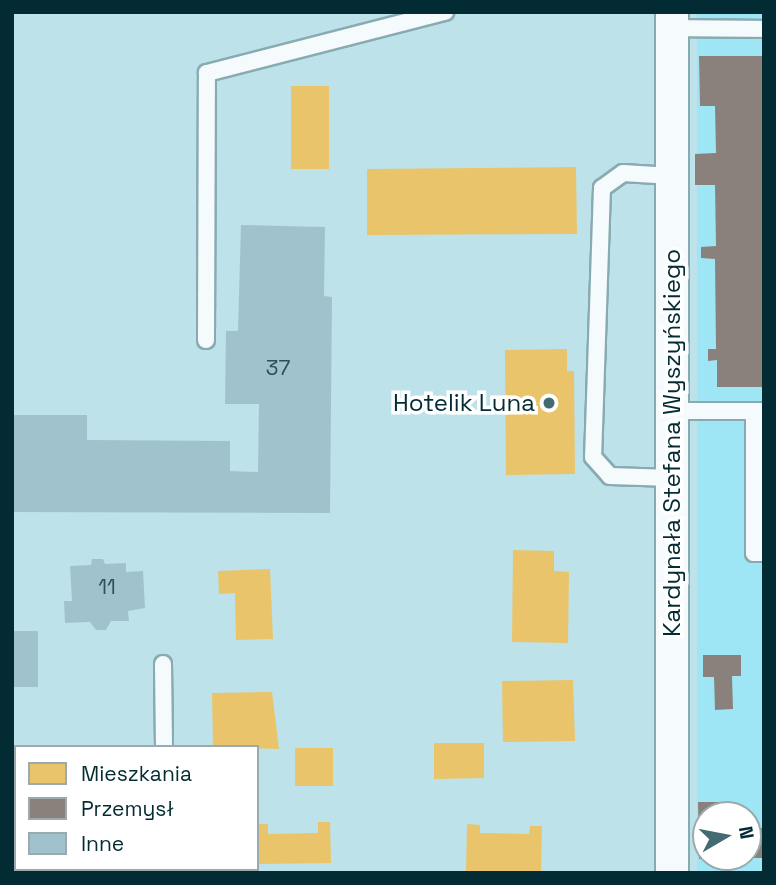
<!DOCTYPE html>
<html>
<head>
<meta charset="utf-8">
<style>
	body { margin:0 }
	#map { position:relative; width:776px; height:885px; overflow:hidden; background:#bde2ea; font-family:"Space Grotesk",sans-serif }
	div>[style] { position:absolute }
	.built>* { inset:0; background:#9ee6f5 }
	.homes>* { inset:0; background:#e9c46a }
	.industry>* { inset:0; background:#8a817c }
	.building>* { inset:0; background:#a0c2cd }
	.roads { filter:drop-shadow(2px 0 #88aab1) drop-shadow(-2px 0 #88aab1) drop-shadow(0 2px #88aab1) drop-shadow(0 -2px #88aab1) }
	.service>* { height:16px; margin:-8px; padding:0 8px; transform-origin:8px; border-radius:8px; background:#f5fbfc }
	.minor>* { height:32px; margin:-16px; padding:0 16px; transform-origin:16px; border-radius:16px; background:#f5fbfc }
	.dots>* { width:19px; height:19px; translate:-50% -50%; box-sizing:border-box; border:4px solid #fff; border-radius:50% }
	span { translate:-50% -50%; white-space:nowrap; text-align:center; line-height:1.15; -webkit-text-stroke:7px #fff; paint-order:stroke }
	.number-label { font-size:21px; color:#2a515a }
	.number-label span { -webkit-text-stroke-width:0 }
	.poi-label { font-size:24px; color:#032b33 }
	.right { translate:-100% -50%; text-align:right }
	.street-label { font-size:24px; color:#032b33 }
	.frame { position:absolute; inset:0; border:14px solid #032b33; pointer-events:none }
	.legend { position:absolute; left:14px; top:745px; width:245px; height:126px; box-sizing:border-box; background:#fff; border:2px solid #9aaaad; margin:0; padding:9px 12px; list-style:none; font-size:21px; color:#032b33 }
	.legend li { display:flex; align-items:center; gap:14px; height:35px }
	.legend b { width:35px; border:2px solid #9aaaad }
	.north { position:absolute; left:692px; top:801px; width:70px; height:70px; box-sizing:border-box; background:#fff; border:2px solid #9aaaad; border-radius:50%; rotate:80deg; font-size:19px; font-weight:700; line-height:28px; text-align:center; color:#032b33 }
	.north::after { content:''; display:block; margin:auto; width:24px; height:32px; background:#446b73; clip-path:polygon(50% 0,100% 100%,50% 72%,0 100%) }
</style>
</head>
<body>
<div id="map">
	<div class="built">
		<i style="clip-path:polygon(evenodd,697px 12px,764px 12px,764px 873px,697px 873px,697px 12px,706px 815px,748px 815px,748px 857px,706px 857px,706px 815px)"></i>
	</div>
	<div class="homes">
		<i style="clip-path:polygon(291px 86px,329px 86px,329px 169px,291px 169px)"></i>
		<i style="clip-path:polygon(576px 167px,577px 234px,367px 235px,367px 169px)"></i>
		<i style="clip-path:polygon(567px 349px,567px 371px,574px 371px,575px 474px,506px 475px,505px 350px)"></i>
		<i style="clip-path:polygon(513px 550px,554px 551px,554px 571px,569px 572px,568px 643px,512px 642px)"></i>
		<i style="clip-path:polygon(270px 569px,273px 639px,236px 640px,235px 593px,219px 594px,218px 571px)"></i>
		<i style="clip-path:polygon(573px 680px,575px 741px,503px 742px,502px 681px)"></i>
		<i style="clip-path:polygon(272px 692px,279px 749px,213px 747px,212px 693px)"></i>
		<i style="clip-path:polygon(434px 743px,484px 743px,484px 778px,434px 779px)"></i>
		<i style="clip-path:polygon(295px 748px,333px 748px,333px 786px,295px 786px)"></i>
		<i style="clip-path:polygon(318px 822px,330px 822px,331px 863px,257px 864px,257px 824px,268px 824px,268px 834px,318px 833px)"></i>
		<i style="clip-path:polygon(467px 824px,480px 825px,480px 833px,529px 834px,530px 826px,542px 826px,541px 873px,466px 871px)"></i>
	</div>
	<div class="industry">
		<i style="clip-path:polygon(699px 56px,764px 56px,764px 387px,717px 387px,717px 360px,708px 361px,708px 349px,716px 349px,715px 259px,701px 258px,701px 247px,716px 246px,715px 185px,695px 185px,695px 154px,716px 153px,715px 106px,700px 106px)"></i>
		<i style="clip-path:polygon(703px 655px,741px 655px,741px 676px,732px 676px,733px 709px,715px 710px,714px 677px,703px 677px)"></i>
		<i style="clip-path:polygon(698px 802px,731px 802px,731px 813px,748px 813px,706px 815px,706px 859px,699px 859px)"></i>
		<i style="clip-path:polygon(748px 828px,764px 828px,764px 858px,748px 858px)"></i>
	</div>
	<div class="building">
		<i style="clip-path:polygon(241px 225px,325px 227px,324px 296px,332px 297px,330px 513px,12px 512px,12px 415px,87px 415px,87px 440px,230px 441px,230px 471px,258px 472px,259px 404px,225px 404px,226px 331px,238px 331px)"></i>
		<i style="clip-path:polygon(92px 559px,103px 559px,105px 564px,126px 563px,126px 572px,143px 571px,145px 608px,128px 611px,129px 621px,111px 621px,106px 630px,96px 630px,90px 622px,65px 623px,64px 601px,72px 601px,70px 566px,91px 565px)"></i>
		<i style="clip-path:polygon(12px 631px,38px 631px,38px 687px,12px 687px)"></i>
	</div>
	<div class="roads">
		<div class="service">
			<i style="left:672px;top:28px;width:92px;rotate:0.6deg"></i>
			<i style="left:672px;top:176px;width:49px;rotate:-176.5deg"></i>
			<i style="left:623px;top:173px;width:26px;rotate:144deg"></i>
			<i style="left:602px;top:188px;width:269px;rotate:91.9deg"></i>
			<i style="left:593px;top:457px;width:25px;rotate:48deg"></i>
			<i style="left:610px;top:476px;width:62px;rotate:1.8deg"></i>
			<i style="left:206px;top:340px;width:267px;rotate:-89.8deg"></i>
			<i style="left:207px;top:73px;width:246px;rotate:-14.4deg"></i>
			<i style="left:672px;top:411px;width:92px"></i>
			<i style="left:754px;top:411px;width:142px;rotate:90deg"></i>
			<i style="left:754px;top:553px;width:10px"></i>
			<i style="left:163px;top:664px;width:83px;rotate:89.3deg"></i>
			<i style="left:165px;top:869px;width:4px;rotate:90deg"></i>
		</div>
		<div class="minor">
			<i style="left:672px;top:873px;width:861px;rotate:-90deg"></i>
		</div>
	</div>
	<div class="dots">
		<i style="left:549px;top:403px;background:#446b73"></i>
	</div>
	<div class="number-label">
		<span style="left:278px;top:368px">37</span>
		<span style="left:107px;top:587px">11</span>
	</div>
	<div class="poi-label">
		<span class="right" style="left:535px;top:403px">Hotelik Luna</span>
	</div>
	<div class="street-label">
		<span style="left:672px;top:443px;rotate:-90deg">Kardynała Stefana Wyszyńskiego</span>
	</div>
	<div class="frame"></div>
	<ul class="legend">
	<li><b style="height:19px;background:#e9c46a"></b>Mieszkania</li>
	<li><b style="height:19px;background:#8a817c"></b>Przemysł</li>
	<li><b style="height:19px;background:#a0c2cd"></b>Inne</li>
	</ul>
	<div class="north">N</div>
</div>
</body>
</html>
